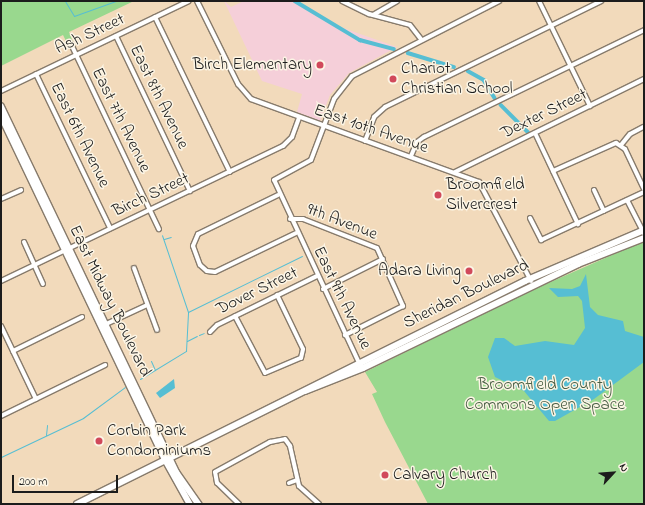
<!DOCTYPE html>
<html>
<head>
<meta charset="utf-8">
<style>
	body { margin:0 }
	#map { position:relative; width:645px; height:505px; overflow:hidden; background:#f2dabb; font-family:"Indie Flower",sans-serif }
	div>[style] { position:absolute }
	.built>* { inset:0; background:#f5cfd9 }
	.green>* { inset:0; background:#99d88e }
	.water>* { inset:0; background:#56bed3 }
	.stream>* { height:1px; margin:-0.5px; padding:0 0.5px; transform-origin:0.5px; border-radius:0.5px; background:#56bed3 }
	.canal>* { height:3.5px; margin:-1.75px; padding:0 1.75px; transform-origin:1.75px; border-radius:1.75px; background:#56bed3 }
	.roads { filter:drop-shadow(1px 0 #877b6c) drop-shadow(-1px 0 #877b6c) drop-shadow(0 1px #877b6c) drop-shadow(0 -1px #877b6c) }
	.street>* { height:4px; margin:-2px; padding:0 2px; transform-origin:2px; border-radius:2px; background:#fff }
	.secondary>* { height:5.5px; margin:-2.75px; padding:0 2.75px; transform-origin:2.75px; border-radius:2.75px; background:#fff }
	.primary>* { height:6px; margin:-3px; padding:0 3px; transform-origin:3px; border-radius:3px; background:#fff }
	.dots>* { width:11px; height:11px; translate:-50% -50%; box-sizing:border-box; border:2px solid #fcf5e5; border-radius:50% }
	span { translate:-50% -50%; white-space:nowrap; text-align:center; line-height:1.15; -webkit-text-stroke:3px #fcf5e5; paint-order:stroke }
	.street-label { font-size:17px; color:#1c1c1c }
	.poi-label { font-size:17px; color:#1c1c1c }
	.right { translate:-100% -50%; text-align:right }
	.left { translate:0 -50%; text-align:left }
	.park-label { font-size:17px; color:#485e44 }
	.frame { position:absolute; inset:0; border:2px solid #1c1c1c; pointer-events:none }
	.north { position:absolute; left:593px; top:453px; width:40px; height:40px; -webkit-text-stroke:3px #fcf5e5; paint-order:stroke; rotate:64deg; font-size:11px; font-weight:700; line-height:16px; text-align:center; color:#1c1c1c }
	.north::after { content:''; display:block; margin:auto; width:14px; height:18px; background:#1c1c1c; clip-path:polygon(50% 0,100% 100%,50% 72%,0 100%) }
	.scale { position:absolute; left:12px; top:475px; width:106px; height:18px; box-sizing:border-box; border:2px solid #1c1c1c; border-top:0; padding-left:5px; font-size:12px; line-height:14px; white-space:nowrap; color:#1c1c1c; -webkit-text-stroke:3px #fcf5e5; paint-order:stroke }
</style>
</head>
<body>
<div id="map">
	<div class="built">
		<i style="clip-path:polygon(224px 1px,231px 7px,244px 1px,297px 1px,332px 24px,397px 47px,349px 73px,330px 95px,320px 121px,297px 112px,302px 94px,262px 81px)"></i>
	</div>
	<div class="green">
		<i style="clip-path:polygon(1px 1px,134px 1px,69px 32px,73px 42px,68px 45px,63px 35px,1px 66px)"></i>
		<i style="clip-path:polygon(644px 241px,644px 504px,428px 504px,385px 422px,372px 394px,377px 392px,365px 372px,530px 291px)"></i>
	</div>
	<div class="water">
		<i style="clip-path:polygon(586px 274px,590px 307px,598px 315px,623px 321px,625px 331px,644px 337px,644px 362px,594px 399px,555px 421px,549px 421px,524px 391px,495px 377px,488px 357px,495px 338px,504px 338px,515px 346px,545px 341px,574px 345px,585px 328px,582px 301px,578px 296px,558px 297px,549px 288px,572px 289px,580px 286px)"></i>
		<i style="clip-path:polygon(174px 379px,175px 388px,160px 398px,156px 393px)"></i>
	</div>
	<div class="stream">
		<i style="left:65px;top:1px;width:17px;rotate:59deg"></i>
		<i style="left:74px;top:16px;width:45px;rotate:-19.7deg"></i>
		<i style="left:164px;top:239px;width:7px;rotate:-16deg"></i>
		<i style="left:188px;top:312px;width:127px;rotate:-26.2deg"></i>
		<i style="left:199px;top:335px;width:5px;rotate:-22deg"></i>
		<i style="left:187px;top:341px;width:11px;rotate:-27deg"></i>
		<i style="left:151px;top:361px;width:10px;rotate:66deg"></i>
		<i style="left:140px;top:379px;width:54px;rotate:-31.3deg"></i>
		<i style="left:186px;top:351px;width:39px;rotate:-87deg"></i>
		<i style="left:188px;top:312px;width:81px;rotate:-108.7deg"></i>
		<i style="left:46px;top:435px;width:10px;rotate:-84deg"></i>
		<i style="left:1px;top:457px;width:91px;rotate:-25.4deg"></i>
		<i style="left:83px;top:418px;width:52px;rotate:-36.4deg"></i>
	</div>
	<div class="canal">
		<i style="left:295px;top:1px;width:76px;rotate:31deg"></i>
		<i style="left:360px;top:40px;width:35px;rotate:15deg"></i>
		<i style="left:408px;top:53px;width:48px;rotate:16.9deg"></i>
		<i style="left:468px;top:71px;width:18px;rotate:29deg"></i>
		<i style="left:484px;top:80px;width:21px;rotate:59deg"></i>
		<i style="left:501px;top:105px;width:38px;rotate:45deg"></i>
	</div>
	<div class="roads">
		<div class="street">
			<i style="left:197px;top:1px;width:93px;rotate:63.7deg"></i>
			<i style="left:238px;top:84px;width:20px;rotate:49deg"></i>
			<i style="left:251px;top:99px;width:243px;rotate:20deg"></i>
			<i style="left:479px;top:182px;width:112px;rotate:62.3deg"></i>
			<i style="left:342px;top:1px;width:30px;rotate:26deg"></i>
			<i style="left:369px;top:14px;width:42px;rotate:15deg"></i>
			<i style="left:410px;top:25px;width:18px;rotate:52deg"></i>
			<i style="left:539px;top:1px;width:117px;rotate:64.1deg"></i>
			<i style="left:373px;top:15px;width:28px;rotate:-30deg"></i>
			<i style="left:155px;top:17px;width:172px;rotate:64.2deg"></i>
			<i style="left:116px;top:36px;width:172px;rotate:64.5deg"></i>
			<i style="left:71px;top:44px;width:205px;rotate:64.6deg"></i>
			<i style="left:36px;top:74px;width:171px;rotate:64.3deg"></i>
			<i style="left:1px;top:91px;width:208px;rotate:-25.6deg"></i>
			<i style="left:535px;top:133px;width:101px;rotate:64.7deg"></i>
			<i style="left:365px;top:141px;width:26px;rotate:-69deg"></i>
			<i style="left:374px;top:117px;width:15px;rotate:-42deg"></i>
			<i style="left:385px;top:107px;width:241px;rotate:-26.1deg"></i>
			<i style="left:621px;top:145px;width:14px;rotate:-51deg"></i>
			<i style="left:630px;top:134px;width:15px;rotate:-28deg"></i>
			<i style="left:411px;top:156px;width:15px;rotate:-67deg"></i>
			<i style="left:417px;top:142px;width:9px;rotate:-36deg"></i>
			<i style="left:424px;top:137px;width:245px;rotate:-25.9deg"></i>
			<i style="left:553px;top:171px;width:69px;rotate:-24deg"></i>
			<i style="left:616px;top:143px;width:11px;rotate:34deg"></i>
			<i style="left:625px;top:149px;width:44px;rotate:64.6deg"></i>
			<i style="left:455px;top:172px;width:211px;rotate:-26.2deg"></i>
			<i style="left:594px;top:190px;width:23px;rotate:65deg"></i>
			<i style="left:278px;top:195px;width:89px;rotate:154deg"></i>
			<i style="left:198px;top:234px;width:13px;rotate:113deg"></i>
			<i style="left:193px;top:246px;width:20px;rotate:70deg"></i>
			<i style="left:200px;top:265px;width:9px;rotate:41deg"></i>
			<i style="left:207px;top:271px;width:8px;rotate:7deg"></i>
			<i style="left:215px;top:272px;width:90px;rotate:-25.7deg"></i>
			<i style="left:1px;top:199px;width:22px;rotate:-24deg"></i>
			<i style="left:627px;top:200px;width:38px;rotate:63deg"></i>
			<i style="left:530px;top:218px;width:25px;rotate:63deg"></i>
			<i style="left:541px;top:240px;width:114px;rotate:-25deg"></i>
			<i style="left:290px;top:219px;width:13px"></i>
			<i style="left:303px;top:219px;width:79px;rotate:21.4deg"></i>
			<i style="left:377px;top:248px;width:64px;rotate:65.9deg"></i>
			<i style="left:403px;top:306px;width:65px;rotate:153.4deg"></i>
			<i style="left:24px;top:242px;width:46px;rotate:65.7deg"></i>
			<i style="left:134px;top:268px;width:66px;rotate:69.6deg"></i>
			<i style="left:1px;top:281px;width:313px;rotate:-25.6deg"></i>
			<i style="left:283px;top:146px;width:13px;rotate:-45deg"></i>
			<i style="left:292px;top:137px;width:20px;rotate:-70deg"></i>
			<i style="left:323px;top:289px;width:67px;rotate:-26.6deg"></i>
			<i style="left:235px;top:316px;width:64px;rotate:62.2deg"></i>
			<i style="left:265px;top:373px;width:39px;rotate:-23deg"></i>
			<i style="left:301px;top:358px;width:9px;rotate:-77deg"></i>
			<i style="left:303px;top:349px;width:60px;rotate:-115.7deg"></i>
			<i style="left:104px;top:325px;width:47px;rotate:-24.9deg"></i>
			<i style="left:1px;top:326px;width:81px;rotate:64.4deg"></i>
			<i style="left:210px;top:332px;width:10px;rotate:-45deg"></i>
			<i style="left:217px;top:325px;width:111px;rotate:-26.1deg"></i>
			<i style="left:13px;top:351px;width:77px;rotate:-26.2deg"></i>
			<i style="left:360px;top:365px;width:204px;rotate:-114.9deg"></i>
			<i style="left:274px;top:180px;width:42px;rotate:-28.4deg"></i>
			<i style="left:311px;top:160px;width:65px;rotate:-69.3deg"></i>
			<i style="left:334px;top:99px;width:29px;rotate:-52deg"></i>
			<i style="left:352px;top:76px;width:165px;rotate:-27deg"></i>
			<i style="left:1px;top:416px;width:116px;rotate:-26.1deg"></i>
			<i style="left:285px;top:439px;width:9px;rotate:54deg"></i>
			<i style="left:290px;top:446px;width:41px;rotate:77.3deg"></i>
			<i style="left:299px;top:486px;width:27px;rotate:42deg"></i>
			<i style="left:289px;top:483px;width:9px;rotate:-21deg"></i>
			<i style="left:239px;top:504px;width:30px;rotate:-136deg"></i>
			<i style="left:217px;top:483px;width:11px;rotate:-100deg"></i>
			<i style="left:215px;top:472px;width:63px;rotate:-28.6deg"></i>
			<i style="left:270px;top:442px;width:15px;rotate:-11deg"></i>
		</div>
		<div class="secondary">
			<i style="left:1px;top:106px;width:407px;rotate:64.4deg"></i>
			<i style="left:177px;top:473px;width:38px;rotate:55deg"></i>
			<i style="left:1px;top:115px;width:381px;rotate:64.5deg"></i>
			<i style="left:165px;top:459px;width:51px;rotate:60.9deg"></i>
		</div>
		<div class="primary">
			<i style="left:305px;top:391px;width:62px;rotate:-21.6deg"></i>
			<i style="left:363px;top:368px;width:239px;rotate:-25.8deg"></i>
			<i style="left:578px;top:264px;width:71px;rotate:-21.5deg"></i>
			<i style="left:77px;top:504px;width:500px;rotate:-26.46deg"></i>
			<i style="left:525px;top:281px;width:129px;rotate:-23.2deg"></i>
		</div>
	</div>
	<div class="dots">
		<i style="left:320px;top:65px;background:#d1495b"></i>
		<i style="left:393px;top:79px;background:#d1495b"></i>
		<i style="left:438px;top:195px;background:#d1495b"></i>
		<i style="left:469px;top:271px;background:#d1495b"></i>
		<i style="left:99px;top:441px;background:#d1495b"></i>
		<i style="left:385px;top:475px;background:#d1495b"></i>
	</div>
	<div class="street-label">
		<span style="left:90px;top:34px;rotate:-25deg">Ash Street</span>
		<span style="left:159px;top:97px;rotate:64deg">East 8th Avenue</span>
		<span style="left:544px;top:114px;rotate:-26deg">Dexter Street</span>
		<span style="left:121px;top:120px;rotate:64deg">East 7th Avenue</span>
		<span style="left:371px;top:129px;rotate:19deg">East 10th Avenue</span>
		<span style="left:80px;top:135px;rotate:64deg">East 6th Avenue</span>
		<span style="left:151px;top:195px;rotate:-25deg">Birch Street</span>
		<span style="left:342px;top:222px;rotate:21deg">9th Avenue</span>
		<span style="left:257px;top:291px;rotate:-26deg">Dover Street</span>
		<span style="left:466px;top:294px;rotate:-26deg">Sheridan Boulevard</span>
		<span style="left:342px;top:298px;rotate:64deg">East 9th Avenue</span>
		<span style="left:110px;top:301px;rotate:64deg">East Midway Boulevard</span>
	</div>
	<div class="poi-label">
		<span class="right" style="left:312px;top:65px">Birch Elementary</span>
		<span class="left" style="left:401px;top:79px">Chariot<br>Christian School</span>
		<span class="left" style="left:446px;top:195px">Broomfield<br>Silvercrest</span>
		<span class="right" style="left:461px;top:271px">Adara Living</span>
		<span class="left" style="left:107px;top:441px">Corbin Park<br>Condominiums</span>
		<span class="left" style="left:393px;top:475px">Calvary Church</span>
	</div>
	<div class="park-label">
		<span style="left:545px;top:395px">Broomfield County<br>Commons Open Space</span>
	</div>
	<div class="frame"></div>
	<div class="north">N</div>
	<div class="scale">200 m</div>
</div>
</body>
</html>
